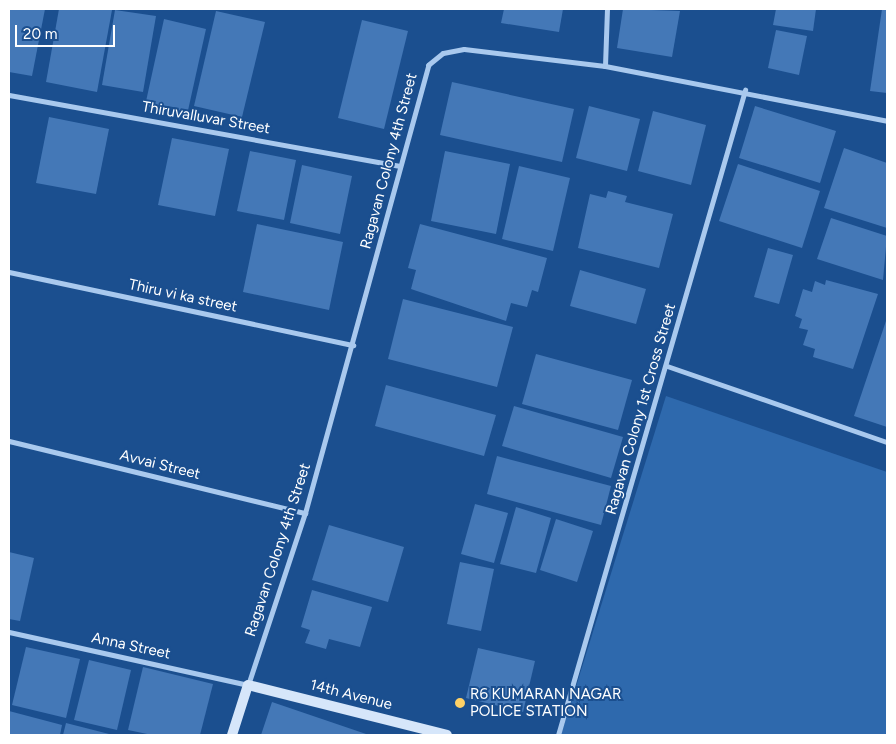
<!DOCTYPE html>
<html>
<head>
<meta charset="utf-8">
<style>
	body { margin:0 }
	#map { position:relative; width:896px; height:744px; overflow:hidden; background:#1b4f8f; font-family:Figtree,sans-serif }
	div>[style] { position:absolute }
	.green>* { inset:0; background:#2e69ad }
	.building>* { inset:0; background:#4478b7 }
	.street>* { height:5px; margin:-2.5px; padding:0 2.5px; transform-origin:2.5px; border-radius:2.5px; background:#a9c9ee }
	.secondary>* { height:10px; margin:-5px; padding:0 5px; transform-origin:5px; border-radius:5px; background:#d6e6fa }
	.dots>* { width:14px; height:14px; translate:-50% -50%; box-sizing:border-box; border:2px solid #1b4f8f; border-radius:50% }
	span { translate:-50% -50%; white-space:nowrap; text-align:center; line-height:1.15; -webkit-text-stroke:4px #1b4f8f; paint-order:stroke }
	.street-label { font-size:15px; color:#fff }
	.poi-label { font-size:15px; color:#fff }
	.left { translate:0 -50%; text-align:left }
	.frame { position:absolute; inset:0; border:10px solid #fff; pointer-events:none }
	.scale { position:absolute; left:15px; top:25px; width:100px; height:22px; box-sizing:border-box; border:2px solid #fff; border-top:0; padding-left:6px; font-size:15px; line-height:18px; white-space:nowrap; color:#fff; -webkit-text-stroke:4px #1b4f8f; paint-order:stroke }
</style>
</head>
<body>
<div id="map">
	<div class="green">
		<i style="clip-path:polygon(666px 396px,887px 472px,887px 735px,561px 735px)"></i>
	</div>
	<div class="building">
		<i style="clip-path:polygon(9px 9px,45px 9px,32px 76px,9px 72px)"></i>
		<i style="clip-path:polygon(59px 9px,112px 10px,97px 92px,46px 82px)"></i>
		<i style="clip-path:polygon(504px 9px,563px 9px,559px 32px,501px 23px)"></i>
		<i style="clip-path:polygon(623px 9px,680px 11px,672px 57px,617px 48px)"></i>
		<i style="clip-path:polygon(776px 9px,816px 9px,813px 31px,773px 25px)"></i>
		<i style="clip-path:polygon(882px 9px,887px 9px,887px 93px,870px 91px)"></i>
		<i style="clip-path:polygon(115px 10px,156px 16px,143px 92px,102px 85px)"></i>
		<i style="clip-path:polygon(216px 11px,265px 22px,242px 117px,194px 106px)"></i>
		<i style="clip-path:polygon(164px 19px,206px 29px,187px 115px,145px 106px)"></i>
		<i style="clip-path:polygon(362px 20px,408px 31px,384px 129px,338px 118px)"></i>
		<i style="clip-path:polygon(776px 30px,807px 36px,799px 75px,768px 68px)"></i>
		<i style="clip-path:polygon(452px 82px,574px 109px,562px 162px,440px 135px)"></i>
		<i style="clip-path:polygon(589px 106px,640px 119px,627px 171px,576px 158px)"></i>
		<i style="clip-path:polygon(755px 106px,836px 131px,820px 183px,739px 158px)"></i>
		<i style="clip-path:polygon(653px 111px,706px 125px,691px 185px,638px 171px)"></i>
		<i style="clip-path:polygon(49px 117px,109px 129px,96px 194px,36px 183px)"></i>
		<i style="clip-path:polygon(172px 138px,229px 149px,215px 216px,158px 205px)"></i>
		<i style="clip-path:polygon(844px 148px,887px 163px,887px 228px,824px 208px)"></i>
		<i style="clip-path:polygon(250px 151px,296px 160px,284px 220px,237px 211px)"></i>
		<i style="clip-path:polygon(445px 151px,510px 164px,496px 234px,431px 221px)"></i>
		<i style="clip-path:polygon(738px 164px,820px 191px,802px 248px,719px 221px)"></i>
		<i style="clip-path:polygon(302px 165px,352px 176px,340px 234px,290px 223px)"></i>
		<i style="clip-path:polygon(519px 166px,570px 178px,553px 251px,502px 239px)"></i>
		<i style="clip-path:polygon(608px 191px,627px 196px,625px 202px,673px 214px,659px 268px,578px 248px,590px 194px,606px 198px)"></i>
		<i style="clip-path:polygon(831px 218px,887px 236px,883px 280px,817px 259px)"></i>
		<i style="clip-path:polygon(257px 224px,343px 242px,329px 310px,243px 292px)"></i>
		<i style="clip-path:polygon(420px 224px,547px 258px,538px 292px,532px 290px,527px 307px,511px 303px,506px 321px,411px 289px,416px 270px,408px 268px)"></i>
		<i style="clip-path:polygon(768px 248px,793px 255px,779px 304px,754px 297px)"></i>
		<i style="clip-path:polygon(580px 270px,646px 289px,636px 324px,570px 306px)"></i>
		<i style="clip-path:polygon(826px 280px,878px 294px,853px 369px,813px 357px,815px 349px,803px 345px,808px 330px,799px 328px,802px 319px,795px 316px,803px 289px,812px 292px,815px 281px,825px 285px)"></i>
		<i style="clip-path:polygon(403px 299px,513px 327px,497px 387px,388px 359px)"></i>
		<i style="clip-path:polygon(887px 318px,887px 427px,854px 416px)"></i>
		<i style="clip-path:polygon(536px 354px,632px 380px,618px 430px,522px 404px)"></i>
		<i style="clip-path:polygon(386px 385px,496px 415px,484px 456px,375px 426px)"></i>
		<i style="clip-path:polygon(514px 406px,623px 437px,611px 478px,502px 446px)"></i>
		<i style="clip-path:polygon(497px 456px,611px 486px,601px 525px,487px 494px)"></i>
		<i style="clip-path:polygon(475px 504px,508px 513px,494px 563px,461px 554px)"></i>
		<i style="clip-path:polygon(516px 507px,551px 518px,536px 573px,500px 564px)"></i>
		<i style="clip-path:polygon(556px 519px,593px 531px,577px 582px,540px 570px)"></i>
		<i style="clip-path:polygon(329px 525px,404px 547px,388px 602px,312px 580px)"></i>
		<i style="clip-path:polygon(9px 552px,34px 558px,20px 621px,9px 619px)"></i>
		<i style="clip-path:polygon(460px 562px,494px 569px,481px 631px,447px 624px)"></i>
		<i style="clip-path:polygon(312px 590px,372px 607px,360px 647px,329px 639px,326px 649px,305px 643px,310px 630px,301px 627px)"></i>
		<i style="clip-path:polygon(26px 647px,80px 659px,66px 718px,12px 705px)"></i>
		<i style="clip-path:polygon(478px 648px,535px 661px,523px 712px,466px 698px)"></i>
		<i style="clip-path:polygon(89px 660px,131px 670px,117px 730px,74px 720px)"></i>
		<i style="clip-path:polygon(143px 667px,213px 684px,200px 735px,152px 735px,128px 730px)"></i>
		<i style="clip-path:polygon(272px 702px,369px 735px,261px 735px)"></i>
		<i style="clip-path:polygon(9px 711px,62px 725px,60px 735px,9px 735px)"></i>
		<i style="clip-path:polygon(66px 723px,113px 735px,63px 735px)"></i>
	</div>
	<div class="street">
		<i style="left:605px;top:66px;width:57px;rotate:-88deg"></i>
		<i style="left:9px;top:95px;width:396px;rotate:10.3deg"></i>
		<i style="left:9px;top:272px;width:352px;rotate:12deg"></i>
		<i style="left:667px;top:366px;width:233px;rotate:19.1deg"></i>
		<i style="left:9px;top:441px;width:305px;rotate:13.7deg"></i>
		<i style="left:9px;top:632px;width:245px;rotate:12.5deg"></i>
		<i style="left:248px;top:685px;width:181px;rotate:-71.7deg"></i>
		<i style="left:305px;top:513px;width:465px;rotate:-74.6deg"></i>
		<i style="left:428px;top:65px;width:19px;rotate:-39deg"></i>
		<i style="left:443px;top:53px;width:21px;rotate:-11deg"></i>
		<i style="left:464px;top:49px;width:142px;rotate:6.9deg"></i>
		<i style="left:605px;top:66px;width:287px;rotate:11deg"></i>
		<i style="left:558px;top:735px;width:672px;rotate:-73.83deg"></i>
	</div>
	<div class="secondary">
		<i style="left:232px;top:735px;width:52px;rotate:-72.3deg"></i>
		<i style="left:248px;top:685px;width:205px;rotate:14.1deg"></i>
	</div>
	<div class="dots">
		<i style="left:460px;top:703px;background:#ffd166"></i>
	</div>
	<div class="street-label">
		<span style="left:206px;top:118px;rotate:10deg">Thiruvalluvar Street</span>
		<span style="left:389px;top:161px;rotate:-75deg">Ragavan Colony 4th Street</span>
		<span style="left:183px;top:296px;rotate:12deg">Thiru vi ka street</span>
		<span style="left:641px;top:409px;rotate:-74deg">Ragavan Colony 1st Cross Street</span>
		<span style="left:160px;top:465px;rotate:14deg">Avvai Street</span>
		<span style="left:278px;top:550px;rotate:-72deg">Ragavan Colony 4th Street</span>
		<span style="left:131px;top:646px;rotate:12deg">Anna Street</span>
		<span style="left:351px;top:695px;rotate:14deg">14th Avenue</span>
	</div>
	<div class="poi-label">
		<span class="left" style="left:470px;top:703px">R6 KUMARAN NAGAR<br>POLICE STATION</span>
	</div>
	<div class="frame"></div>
	<div class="scale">20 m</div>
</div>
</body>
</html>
